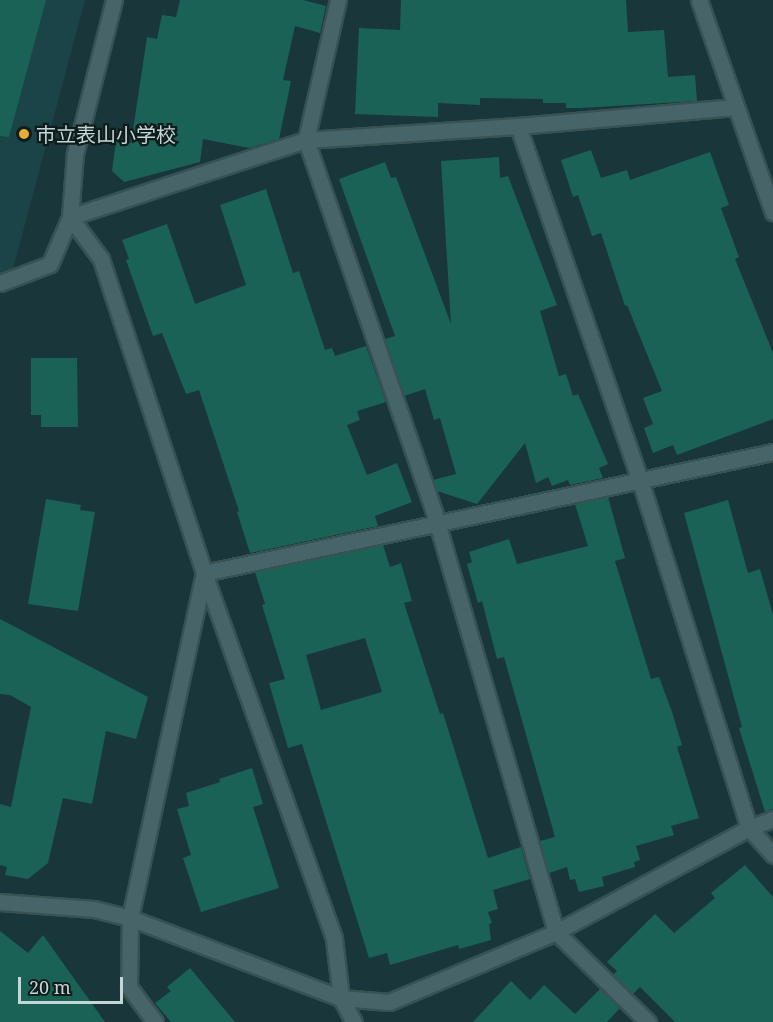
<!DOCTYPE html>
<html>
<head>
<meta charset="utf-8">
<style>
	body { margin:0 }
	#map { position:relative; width:773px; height:1022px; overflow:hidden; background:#19373a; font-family:"Noto Serif","Noto Sans JP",serif }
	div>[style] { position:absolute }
	.built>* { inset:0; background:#1b4448 }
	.building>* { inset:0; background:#1a6255 }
	.roads { filter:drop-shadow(2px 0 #385254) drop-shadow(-2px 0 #385254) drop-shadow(0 2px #385254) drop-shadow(0 -2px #385254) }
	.minor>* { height:15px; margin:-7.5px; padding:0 7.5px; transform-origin:7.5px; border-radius:7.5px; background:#476569 }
	.dots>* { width:16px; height:16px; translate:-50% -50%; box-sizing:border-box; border:3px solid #0f1c1d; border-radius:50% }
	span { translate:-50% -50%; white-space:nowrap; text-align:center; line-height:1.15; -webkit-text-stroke:4.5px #0f1c1d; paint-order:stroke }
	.poi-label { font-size:20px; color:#c5d6d7 }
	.left { translate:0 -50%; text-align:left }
	.scale { position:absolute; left:18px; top:977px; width:105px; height:27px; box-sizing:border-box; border:3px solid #c5d6d7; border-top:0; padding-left:8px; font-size:18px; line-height:21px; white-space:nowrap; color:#c5d6d7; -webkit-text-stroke:4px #0f1c1d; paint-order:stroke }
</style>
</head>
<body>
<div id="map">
	<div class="built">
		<i style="clip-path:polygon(0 0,85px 0,13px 269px,0 273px)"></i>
	</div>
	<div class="building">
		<i style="clip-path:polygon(0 0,46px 0,9px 137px,0 136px)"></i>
		<i style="clip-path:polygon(180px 0,303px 0,326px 6px,320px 33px,295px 26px,283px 80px,291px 81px,279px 139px,249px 148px,203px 139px,200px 162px,124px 182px,112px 171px,116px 141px,131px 143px,147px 37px,157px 39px,162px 15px,176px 17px)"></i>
		<i style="clip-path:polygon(401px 0,626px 0,628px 32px,664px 30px,668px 77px,695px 75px,697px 101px,581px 108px,566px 108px,566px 103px,543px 103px,543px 99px,480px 98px,480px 105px,438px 103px,438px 117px,355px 114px,359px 28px,400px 30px)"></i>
		<i style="clip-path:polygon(591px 150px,601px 178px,627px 170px,630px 180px,710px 152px,729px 205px,721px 208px,739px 257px,735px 259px,773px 353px,773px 419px,677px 455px,673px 445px,653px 453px,644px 428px,653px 424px,643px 398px,662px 391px,627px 305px,625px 306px,601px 233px,592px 236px,578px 195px,573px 197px,561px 160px)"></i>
		<i style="clip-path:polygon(499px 157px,500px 178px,508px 176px,557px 305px,540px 311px,559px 376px,566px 374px,573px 396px,578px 394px,608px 464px,599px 468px,603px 478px,570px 485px,568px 480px,552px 486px,548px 477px,536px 483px,525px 443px,477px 504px,437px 491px,433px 480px,456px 474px,440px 418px,434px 420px,425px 389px,404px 396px,385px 339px,395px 336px,339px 179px,385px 162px,391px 178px,396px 177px,451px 324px,441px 161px)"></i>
		<i style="clip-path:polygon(266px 189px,293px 273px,299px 271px,325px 350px,332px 348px,335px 356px,366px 346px,386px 402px,357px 411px,360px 420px,347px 425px,367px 475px,397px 463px,412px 502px,375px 516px,378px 526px,250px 553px,237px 512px,239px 511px,199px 390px,186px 394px,162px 333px,153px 336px,126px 260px,129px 259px,122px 240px,167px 224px,195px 304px,246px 285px,220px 205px)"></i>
		<i style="clip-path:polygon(31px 358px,77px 358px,78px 427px,41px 427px,41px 415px,31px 415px)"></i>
		<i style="clip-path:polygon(608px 497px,625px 558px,615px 561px,651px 679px,659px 677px,672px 712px,682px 745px,677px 747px,699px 818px,671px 826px,674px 835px,636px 846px,640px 860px,634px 862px,635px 867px,602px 877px,604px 886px,579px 892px,575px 879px,570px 880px,567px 867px,549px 873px,540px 841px,555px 837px,504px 657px,497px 659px,482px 601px,478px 603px,467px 564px,472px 562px,469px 552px,509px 539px,517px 564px,588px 546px,575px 504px)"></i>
		<i style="clip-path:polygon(46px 499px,81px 505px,80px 510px,95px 512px,78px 611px,28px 604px)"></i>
		<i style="clip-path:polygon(728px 500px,748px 573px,760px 569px,773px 615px,773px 809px,765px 812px,739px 728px,742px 727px,684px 513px)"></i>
		<i style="clip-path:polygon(evenodd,383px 545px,390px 567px,401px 563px,412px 601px,404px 603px,440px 714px,443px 713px,488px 858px,521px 847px,530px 879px,493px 890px,498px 909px,488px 912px,492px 923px,489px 924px,491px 940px,459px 949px,458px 945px,390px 965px,387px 953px,369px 958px,302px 744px,288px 748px,269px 683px,285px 679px,262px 605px,265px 604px,255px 572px,383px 545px,365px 638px,382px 692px,321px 710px,306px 655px,365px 638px)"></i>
		<i style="clip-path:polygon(0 619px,148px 697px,136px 739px,106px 731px,92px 804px,63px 798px,48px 863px,28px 879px,5px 875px,7px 867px,0 865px,0 804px,11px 807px,31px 707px,10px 695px,0 694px)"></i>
		<i style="clip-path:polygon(252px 768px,263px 804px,253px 807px,279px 888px,201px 912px,183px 858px,191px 855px,177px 809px,189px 806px,186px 793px,220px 782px,219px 779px)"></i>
		<i style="clip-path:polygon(745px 865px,773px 897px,773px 1022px,675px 1022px,640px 987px,633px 994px,613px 975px,617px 971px,607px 962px,655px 914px,674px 933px,715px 898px,711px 893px)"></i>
		<i style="clip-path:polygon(0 931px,28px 953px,43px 935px,105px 1022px,0 1022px)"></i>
		<i style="clip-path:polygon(190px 968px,235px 1022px,171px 1022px,155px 1003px,171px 991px,167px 987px)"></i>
		<i style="clip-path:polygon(511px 981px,530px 1000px,544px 985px,575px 1014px,600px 989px,620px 1008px,607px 1022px,473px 1022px)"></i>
	</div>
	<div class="roads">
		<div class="minor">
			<i style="left:338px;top:0;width:144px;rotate:102.9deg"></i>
			<i style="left:306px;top:140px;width:393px;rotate:71deg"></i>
			<i style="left:434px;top:512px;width:437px;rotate:73.8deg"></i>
			<i style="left:556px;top:932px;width:129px;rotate:44.4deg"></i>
			<i style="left:699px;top:0;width:225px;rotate:70.8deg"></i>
			<i style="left:518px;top:126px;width:374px;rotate:71deg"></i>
			<i style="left:640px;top:480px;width:365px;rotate:72.6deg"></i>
			<i style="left:749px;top:828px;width:36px;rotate:48deg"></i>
			<i style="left:70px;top:217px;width:52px;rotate:53.6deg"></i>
			<i style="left:101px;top:259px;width:330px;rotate:71.8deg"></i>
			<i style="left:204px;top:573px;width:388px;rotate:70.4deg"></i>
			<i style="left:334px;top:939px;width:59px;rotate:83.2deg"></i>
			<i style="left:341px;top:998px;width:27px;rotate:62deg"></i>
			<i style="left:70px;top:217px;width:248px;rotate:-18.1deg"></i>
			<i style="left:306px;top:140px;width:212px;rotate:-3.8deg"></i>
			<i style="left:518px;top:126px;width:218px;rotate:-5deg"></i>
			<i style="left:0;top:283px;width:53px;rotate:-20.8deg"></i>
			<i style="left:50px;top:264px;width:51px;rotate:-66.9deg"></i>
			<i style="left:70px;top:217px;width:63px;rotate:-85.5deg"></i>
			<i style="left:75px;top:154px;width:159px;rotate:-75.8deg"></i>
			<i style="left:0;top:902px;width:94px;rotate:4.3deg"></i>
			<i style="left:94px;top:909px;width:37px;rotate:14deg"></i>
			<i style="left:130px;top:918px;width:226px;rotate:20.8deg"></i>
			<i style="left:341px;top:998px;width:48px;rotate:4.8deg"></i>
			<i style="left:389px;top:1002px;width:181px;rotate:-22.7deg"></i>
			<i style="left:556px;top:932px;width:219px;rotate:-28.3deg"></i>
			<i style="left:749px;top:828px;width:26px;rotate:-21deg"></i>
			<i style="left:155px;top:1022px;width:44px;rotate:-126.6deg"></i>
			<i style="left:129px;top:987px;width:69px;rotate:-89.2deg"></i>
			<i style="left:130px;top:918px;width:353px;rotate:-77.9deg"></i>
			<i style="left:204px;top:573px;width:582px;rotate:-12.01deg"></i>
		</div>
	</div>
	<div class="dots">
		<i style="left:24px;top:134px;background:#eaaa38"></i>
	</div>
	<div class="poi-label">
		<span class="left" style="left:36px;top:134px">市立表山小学校</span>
	</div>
	<div class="scale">20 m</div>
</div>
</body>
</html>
